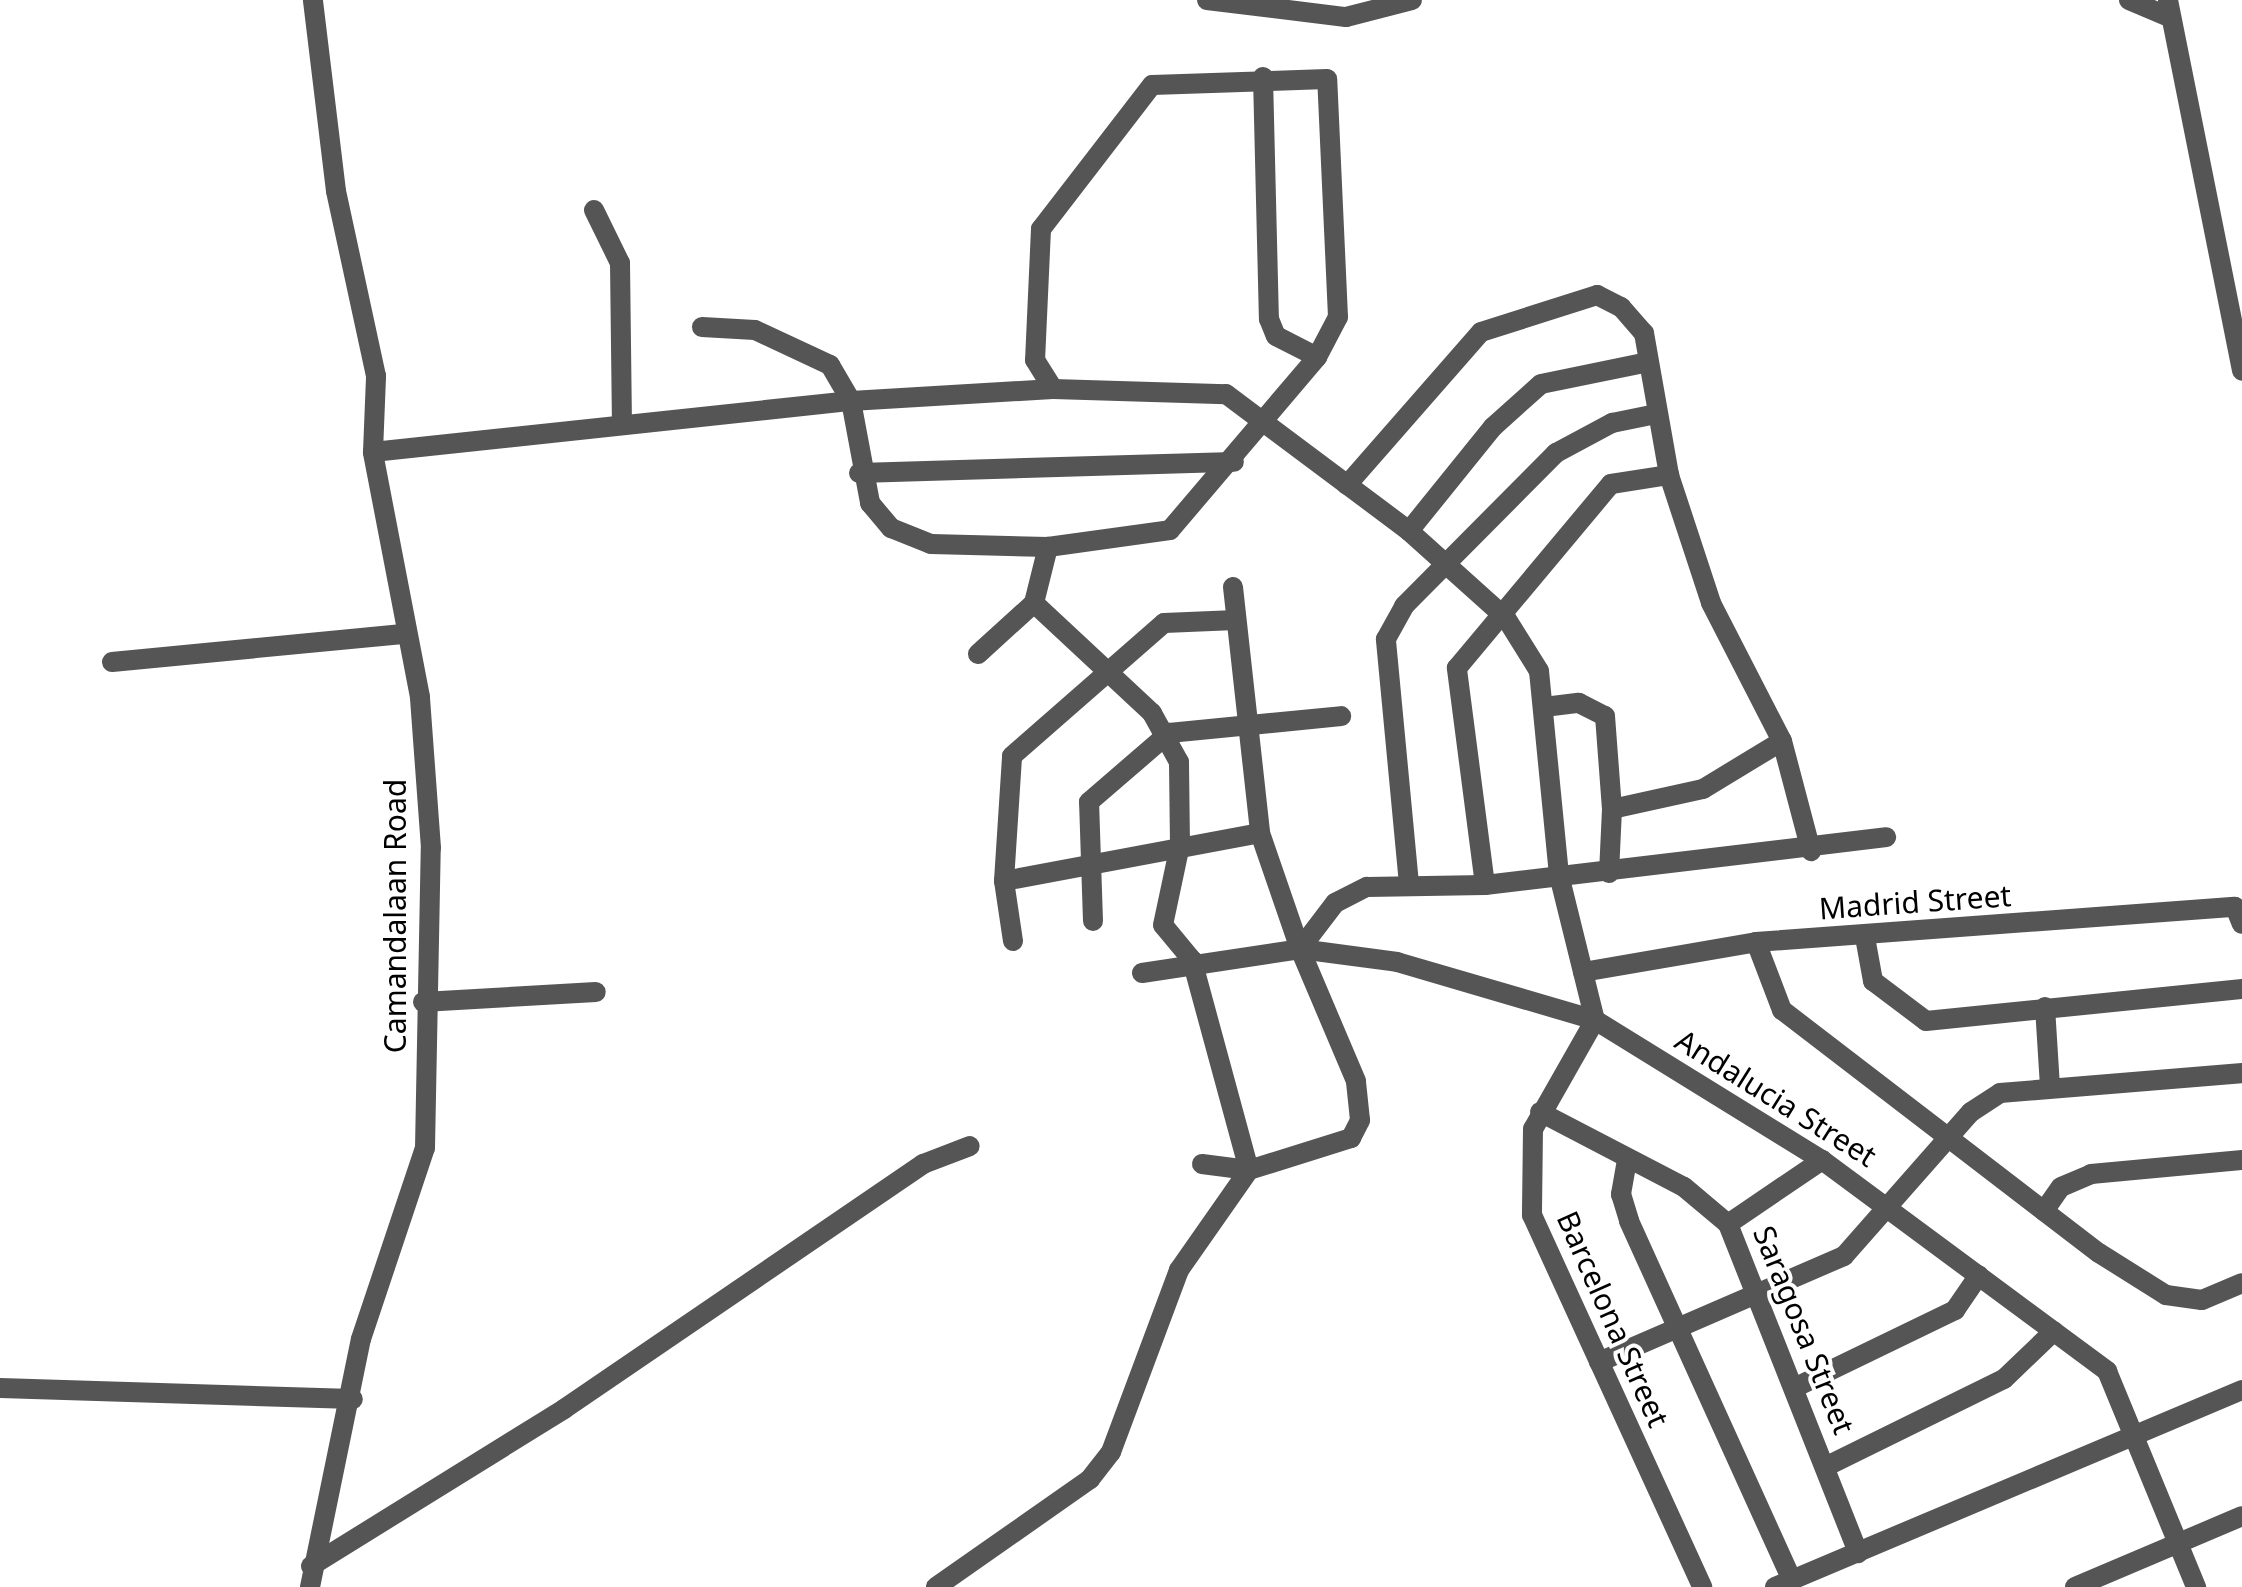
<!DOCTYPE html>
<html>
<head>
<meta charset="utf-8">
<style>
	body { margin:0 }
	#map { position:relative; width:2242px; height:1587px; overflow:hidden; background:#fff; font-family:"Noto Sans",sans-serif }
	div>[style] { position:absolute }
	.minor>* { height:20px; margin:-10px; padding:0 10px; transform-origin:10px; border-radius:10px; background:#555 }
	.tertiary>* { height:20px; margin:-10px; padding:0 10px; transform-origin:10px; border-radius:10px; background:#555 }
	span { translate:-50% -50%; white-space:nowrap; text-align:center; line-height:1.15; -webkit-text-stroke:8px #fff; paint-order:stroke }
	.street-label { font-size:30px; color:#000 }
</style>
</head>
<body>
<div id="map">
	<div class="minor">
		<i style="left:1207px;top:0;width:140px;rotate:7deg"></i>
		<i style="left:1346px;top:17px;width:68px;rotate:-14.4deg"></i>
		<i style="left:2129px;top:0;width:43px;rotate:23deg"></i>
		<i style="left:1263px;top:77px;width:242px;rotate:88.6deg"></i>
		<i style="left:1269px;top:319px;width:18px;rotate:68deg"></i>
		<i style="left:1276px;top:336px;width:46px;rotate:27.1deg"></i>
		<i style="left:594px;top:210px;width:59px;rotate:63.9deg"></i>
		<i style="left:620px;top:263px;width:161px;rotate:89.3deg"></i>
		<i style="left:702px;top:327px;width:53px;rotate:3.2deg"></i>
		<i style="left:755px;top:330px;width:83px;rotate:25deg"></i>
		<i style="left:830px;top:365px;width:42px;rotate:59.7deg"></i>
		<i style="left:851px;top:401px;width:104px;rotate:79.4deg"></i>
		<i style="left:870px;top:503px;width:33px;rotate:50deg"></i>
		<i style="left:891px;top:528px;width:43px;rotate:21.8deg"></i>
		<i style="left:931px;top:544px;width:117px;rotate:1.5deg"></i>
		<i style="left:1048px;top:547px;width:123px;rotate:-7.9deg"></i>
		<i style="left:1170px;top:530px;width:227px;rotate:-49.6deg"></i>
		<i style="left:1317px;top:357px;width:45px;rotate:-62.3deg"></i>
		<i style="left:1338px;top:317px;width:238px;rotate:-92.6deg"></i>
		<i style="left:1327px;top:79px;width:175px;rotate:178deg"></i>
		<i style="left:1152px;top:85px;width:182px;rotate:127.6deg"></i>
		<i style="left:1041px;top:229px;width:131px;rotate:92.6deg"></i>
		<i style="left:1035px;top:360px;width:34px;rotate:58deg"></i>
		<i style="left:373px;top:452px;width:481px;rotate:-6.1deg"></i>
		<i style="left:851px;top:401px;width:202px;rotate:-3.4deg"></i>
		<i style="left:1053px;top:389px;width:173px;rotate:1.7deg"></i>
		<i style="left:1226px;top:394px;width:229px;rotate:36.8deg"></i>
		<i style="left:1409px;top:531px;width:130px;rotate:41.9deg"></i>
		<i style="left:1506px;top:618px;width:62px;rotate:58.1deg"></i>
		<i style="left:1539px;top:671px;width:205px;rotate:84.4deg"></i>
		<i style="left:1559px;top:875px;width:149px;rotate:76.1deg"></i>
		<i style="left:1595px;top:1020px;width:125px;rotate:119.6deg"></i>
		<i style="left:1533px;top:1129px;width:86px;rotate:90.7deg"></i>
		<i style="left:1532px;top:1215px;width:409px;rotate:65.4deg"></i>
		<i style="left:859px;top:473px;width:375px;rotate:-1.7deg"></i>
		<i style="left:1347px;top:485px;width:203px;rotate:-48.8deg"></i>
		<i style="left:1481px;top:332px;width:122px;rotate:-17.7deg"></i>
		<i style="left:1597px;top:295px;width:27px;rotate:27deg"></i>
		<i style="left:1621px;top:307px;width:35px;rotate:49deg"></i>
		<i style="left:1644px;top:333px;width:144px;rotate:80deg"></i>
		<i style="left:1669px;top:475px;width:135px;rotate:71.8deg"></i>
		<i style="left:1711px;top:603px;width:155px;rotate:62.8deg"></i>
		<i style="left:1782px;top:741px;width:114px;rotate:75.2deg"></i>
		<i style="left:1409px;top:531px;width:134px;rotate:-51.1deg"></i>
		<i style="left:1493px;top:427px;width:64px;rotate:-41.9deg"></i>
		<i style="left:1541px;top:384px;width:109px;rotate:-11.6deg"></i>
		<i style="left:1233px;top:587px;width:247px;rotate:83.7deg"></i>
		<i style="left:1260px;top:833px;width:123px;rotate:71deg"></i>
		<i style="left:978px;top:654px;width:76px;rotate:-42.3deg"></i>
		<i style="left:112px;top:662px;width:292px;rotate:-5.5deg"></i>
		<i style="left:1544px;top:707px;width:35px;rotate:-7deg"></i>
		<i style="left:1579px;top:703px;width:29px;rotate:27deg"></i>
		<i style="left:1605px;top:716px;width:93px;rotate:85.7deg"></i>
		<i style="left:1609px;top:873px;width:64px;rotate:-87.3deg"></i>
		<i style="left:1612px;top:809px;width:93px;rotate:-12.4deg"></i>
		<i style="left:1703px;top:789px;width:92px;rotate:-31.3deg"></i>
		<i style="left:1004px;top:881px;width:260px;rotate:-10.6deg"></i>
		<i style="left:1409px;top:884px;width:246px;rotate:-95.4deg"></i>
		<i style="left:1386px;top:639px;width:38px;rotate:-61deg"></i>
		<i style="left:1404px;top:606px;width:216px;rotate:-45.2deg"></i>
		<i style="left:1556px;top:453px;width:64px;rotate:-28.2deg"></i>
		<i style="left:1612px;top:423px;width:45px;rotate:-11.6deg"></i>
		<i style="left:1485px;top:885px;width:219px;rotate:-97.4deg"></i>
		<i style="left:1457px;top:668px;width:240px;rotate:-50.1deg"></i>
		<i style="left:1611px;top:484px;width:59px;rotate:-8.8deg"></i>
		<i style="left:1093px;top:921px;width:119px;rotate:-91.9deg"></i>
		<i style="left:1089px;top:802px;width:106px;rotate:-40.8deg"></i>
		<i style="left:1169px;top:733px;width:173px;rotate:-5.6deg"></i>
		<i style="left:1865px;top:937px;width:45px;rotate:79.7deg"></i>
		<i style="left:1873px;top:981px;width:66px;rotate:37deg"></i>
		<i style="left:1926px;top:1021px;width:318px;rotate:-5.8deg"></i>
		<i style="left:1013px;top:941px;width:61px;rotate:-98.5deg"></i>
		<i style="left:1004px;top:881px;width:125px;rotate:-86.3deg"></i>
		<i style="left:1012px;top:756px;width:202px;rotate:-41.2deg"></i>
		<i style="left:1164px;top:623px;width:72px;rotate:-2.4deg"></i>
		<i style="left:1756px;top:942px;width:73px;rotate:69.1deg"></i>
		<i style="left:1782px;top:1010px;width:399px;rotate:37.5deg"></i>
		<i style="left:2099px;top:1253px;width:79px;rotate:32.1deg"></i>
		<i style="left:2166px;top:1295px;width:36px;rotate:8deg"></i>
		<i style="left:2202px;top:1300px;width:43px;rotate:-23deg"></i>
		<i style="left:1583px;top:972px;width:176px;rotate:-9.8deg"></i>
		<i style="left:1756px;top:942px;width:480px;rotate:-4.2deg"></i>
		<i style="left:2235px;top:907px;width:18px;rotate:68deg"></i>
		<i style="left:1142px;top:973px;width:160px;rotate:-8.6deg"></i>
		<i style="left:1300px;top:949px;width:98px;rotate:7.6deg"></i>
		<i style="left:1397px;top:962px;width:206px;rotate:16.3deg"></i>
		<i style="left:1595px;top:1020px;width:267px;rotate:31.7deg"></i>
		<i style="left:1822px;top:1160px;width:355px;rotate:36.5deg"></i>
		<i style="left:2107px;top:1371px;width:234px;rotate:67.6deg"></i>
		<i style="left:423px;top:1002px;width:173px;rotate:-3.3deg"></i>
		<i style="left:2045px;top:1007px;width:80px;rotate:86.4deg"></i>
		<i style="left:1540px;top:1112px;width:162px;rotate:27.5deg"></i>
		<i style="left:1684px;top:1187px;width:57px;rotate:40.1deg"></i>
		<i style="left:1728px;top:1224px;width:354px;rotate:68.4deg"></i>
		<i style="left:1627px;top:1160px;width:35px;rotate:100deg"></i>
		<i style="left:1621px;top:1194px;width:28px;rotate:73deg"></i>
		<i style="left:1629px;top:1221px;width:394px;rotate:65.6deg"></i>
		<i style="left:1202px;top:1164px;width:47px;rotate:7.3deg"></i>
		<i style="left:1249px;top:1170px;width:107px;rotate:-17.4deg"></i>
		<i style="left:1351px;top:1138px;width:20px;rotate:-63deg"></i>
		<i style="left:1360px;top:1120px;width:39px;rotate:-96deg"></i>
		<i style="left:1356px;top:1081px;width:143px;rotate:-113deg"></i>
		<i style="left:1300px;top:949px;width:58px;rotate:-52.7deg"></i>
		<i style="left:1335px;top:903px;width:36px;rotate:-27deg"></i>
		<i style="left:1367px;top:887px;width:118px;rotate:-1deg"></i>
		<i style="left:1485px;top:885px;width:404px;rotate:-6.8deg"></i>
		<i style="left:2044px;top:1211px;width:29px;rotate:-55deg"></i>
		<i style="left:2061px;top:1187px;width:33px;rotate:-23deg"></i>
		<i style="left:2091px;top:1174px;width:152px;rotate:-5.3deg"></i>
		<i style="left:1728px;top:1224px;width:114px;rotate:-34.2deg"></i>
		<i style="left:1599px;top:1362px;width:267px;rotate:-23.4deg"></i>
		<i style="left:1844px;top:1256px;width:192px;rotate:-48.6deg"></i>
		<i style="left:1971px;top:1112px;width:35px;rotate:-33deg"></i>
		<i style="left:2000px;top:1093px;width:243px;rotate:-4.7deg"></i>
		<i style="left:0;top:1388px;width:353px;rotate:1.8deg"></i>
		<i style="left:1794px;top:1388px;width:179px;rotate:-25.8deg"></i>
		<i style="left:1955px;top:1310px;width:42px;rotate:-55.6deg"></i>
		<i style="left:1827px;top:1466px;width:197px;rotate:-26.2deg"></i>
		<i style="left:2004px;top:1379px;width:69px;rotate:-43.8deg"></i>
		<i style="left:311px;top:1566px;width:298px;rotate:-31.8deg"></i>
		<i style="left:564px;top:1409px;width:435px;rotate:-34.3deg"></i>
		<i style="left:923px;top:1164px;width:50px;rotate:-21deg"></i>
		<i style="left:310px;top:1587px;width:253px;rotate:-78.4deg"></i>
		<i style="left:361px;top:1339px;width:201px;rotate:-71.5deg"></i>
		<i style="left:425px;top:1148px;width:300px;rotate:-88.9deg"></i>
		<i style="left:431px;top:848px;width:151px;rotate:-94.2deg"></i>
		<i style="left:420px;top:697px;width:249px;rotate:-100.9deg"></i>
		<i style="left:373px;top:452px;width:76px;rotate:-87.7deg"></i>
		<i style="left:376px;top:376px;width:189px;rotate:-102.2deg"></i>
		<i style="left:336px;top:191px;width:192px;rotate:-96.9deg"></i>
		<i style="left:936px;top:1587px;width:188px;rotate:-35deg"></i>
		<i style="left:1090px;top:1479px;width:34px;rotate:-52deg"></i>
		<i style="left:1111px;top:1452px;width:194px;rotate:-69.5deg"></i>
		<i style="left:1179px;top:1270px;width:122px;rotate:-55deg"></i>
		<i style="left:1249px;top:1170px;width:218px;rotate:-105.2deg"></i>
		<i style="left:1192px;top:960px;width:45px;rotate:-129.6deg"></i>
		<i style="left:1163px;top:925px;width:82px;rotate:-78deg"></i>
		<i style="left:1180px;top:845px;width:83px;rotate:-90.7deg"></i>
		<i style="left:1179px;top:762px;width:56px;rotate:-118.9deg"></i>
		<i style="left:1152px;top:713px;width:161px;rotate:-137deg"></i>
		<i style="left:1034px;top:603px;width:58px;rotate:-76deg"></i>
		<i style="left:1775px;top:1587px;width:507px;rotate:-22.87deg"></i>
		<i style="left:2075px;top:1587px;width:181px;rotate:-23deg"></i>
	</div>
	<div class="tertiary">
		<i style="left:2168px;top:0;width:378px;rotate:78.7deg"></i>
	</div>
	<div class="street-label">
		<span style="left:1915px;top:902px;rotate:-4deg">Madrid Street</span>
		<span style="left:395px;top:916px;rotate:-90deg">Camandalaan Road</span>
		<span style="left:1776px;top:1098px;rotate:32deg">Andalucia Street</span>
		<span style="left:1613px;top:1319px;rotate:66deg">Barcelona Street</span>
		<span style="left:1804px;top:1330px;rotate:68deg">Saragosa Street</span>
	</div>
</div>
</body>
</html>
